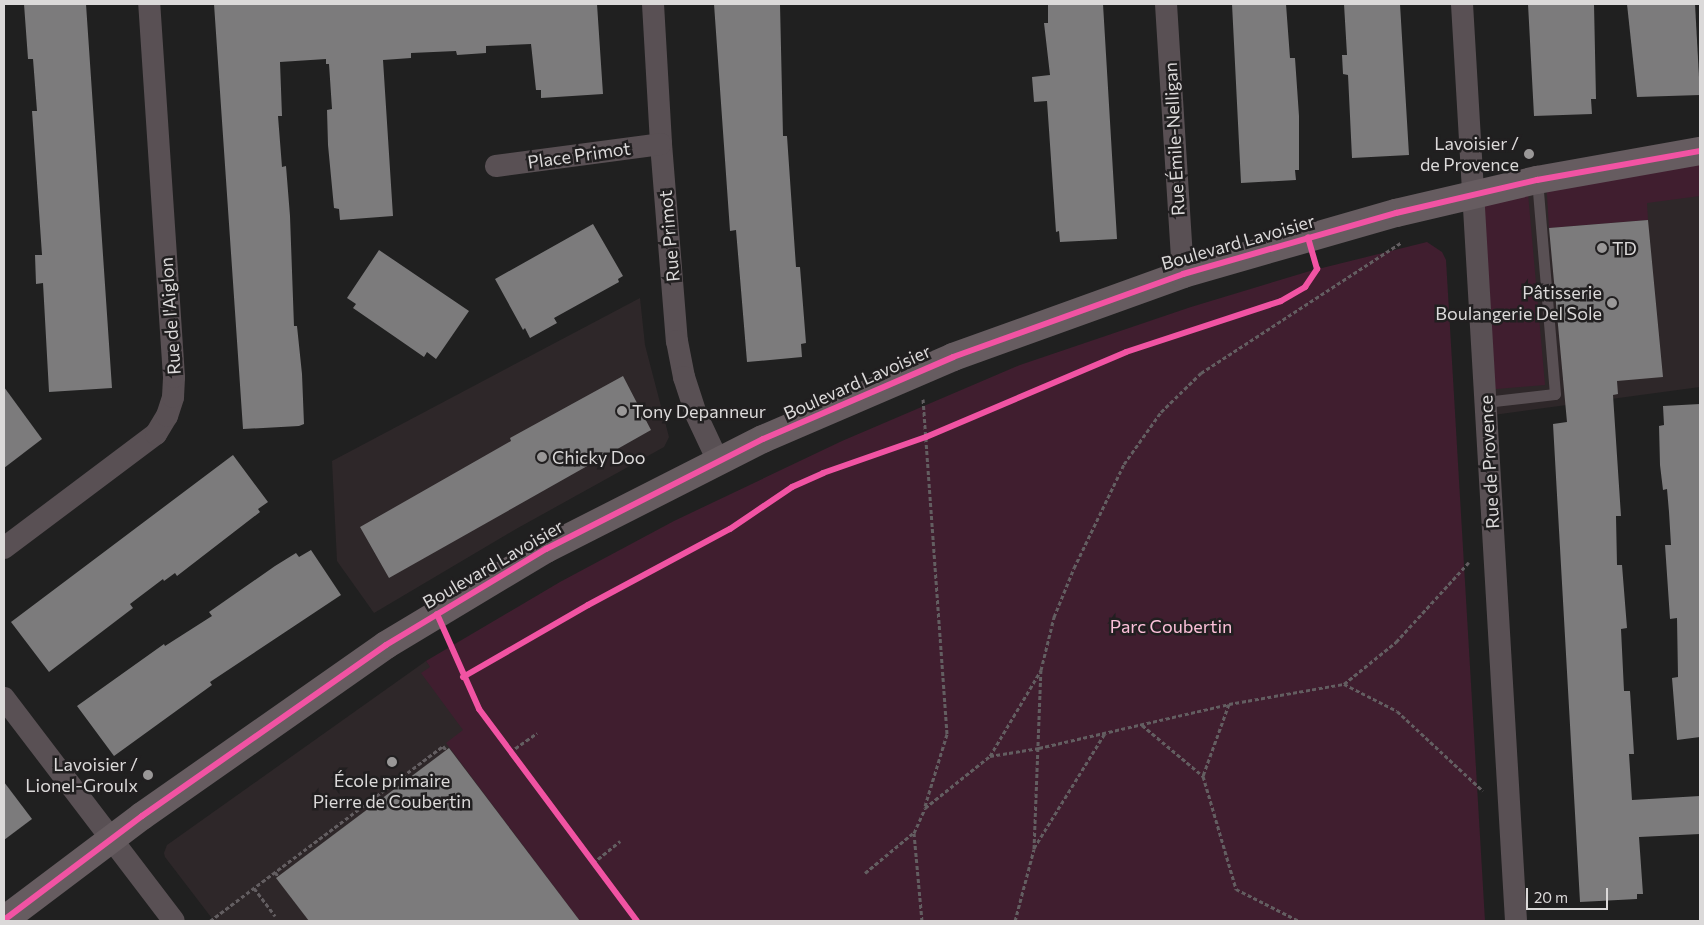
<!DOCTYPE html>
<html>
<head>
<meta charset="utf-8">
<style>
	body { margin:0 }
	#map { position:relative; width:1704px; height:925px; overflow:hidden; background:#202020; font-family:Commissioner,sans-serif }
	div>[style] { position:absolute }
	.built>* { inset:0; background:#2e2729 }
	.green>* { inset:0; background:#401e2f }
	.building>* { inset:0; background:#7c7b7c }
	.path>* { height:3px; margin-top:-1.5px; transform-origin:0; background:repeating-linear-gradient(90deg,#635e61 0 4px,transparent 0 6.5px) }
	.lane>* { height:11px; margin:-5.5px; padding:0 5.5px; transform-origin:5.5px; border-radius:5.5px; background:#595054 }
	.street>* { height:22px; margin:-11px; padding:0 11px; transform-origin:11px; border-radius:11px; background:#595054 }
	.secondary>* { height:28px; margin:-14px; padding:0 14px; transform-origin:14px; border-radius:14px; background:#665c60 }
	.cycleway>* { height:6px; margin:-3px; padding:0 3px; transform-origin:3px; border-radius:3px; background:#f153a3 }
	.dots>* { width:14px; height:14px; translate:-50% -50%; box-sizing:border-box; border:2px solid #211f20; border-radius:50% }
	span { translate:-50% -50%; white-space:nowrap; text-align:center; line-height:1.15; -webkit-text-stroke:5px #211f20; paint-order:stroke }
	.street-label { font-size:18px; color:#dbd9d9 }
	.poi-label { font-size:18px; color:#dbd9d9 }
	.right { translate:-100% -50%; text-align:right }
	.left { translate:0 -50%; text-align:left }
	.park-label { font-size:18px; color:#fbc0d9 }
	.frame { position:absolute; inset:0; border:5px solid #dbd9d9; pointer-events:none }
	.scale { position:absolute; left:1526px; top:888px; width:82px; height:22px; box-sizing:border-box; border:2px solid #dbd9d9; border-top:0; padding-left:6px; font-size:15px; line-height:18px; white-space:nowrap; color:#dbd9d9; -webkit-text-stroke:4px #211f20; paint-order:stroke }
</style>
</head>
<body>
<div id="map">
	<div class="built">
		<i style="clip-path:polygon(1700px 151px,1700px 387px,1486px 416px,1527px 182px)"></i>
		<i style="clip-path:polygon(640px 298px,645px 345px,669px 437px,664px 447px,516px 529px,374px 613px,337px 561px,332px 461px)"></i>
		<i style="clip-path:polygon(426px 661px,622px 921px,214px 921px,165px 857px,164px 853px,167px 845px)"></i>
	</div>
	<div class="green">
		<i style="clip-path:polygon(1700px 151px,1700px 196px,1647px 203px,1648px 220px,1549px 228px,1546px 178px)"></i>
		<i style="clip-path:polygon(1527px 182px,1545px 385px,1485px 390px,1473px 195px)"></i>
		<i style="clip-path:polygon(1427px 242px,1442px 252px,1446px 260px,1485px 921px,580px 921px,446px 743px,463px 730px,421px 673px,430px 667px,426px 661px,560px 582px,674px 521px,842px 441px,1020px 365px,1191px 307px,1310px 271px)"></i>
	</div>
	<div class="building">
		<i style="clip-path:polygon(24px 4px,86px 4px,112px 388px,49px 392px,43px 283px,36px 284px,35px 255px,42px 255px,32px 111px,37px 111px,33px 59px,28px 59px)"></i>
		<i style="clip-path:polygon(214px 4px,597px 4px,603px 94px,541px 98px,541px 90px,536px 90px,531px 44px,486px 46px,486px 53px,457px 55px,456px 51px,411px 53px,411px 58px,383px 60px,393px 216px,340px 220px,339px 209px,334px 208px,328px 145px,327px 110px,332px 109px,329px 64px,326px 64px,326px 59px,280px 62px,282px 116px,278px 116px,282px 167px,286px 166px,290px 216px,294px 326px,297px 326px,302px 374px,304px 424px,299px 426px,243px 429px)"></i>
		<i style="clip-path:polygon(714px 4px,780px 4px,783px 136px,787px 136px,796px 267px,800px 267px,806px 343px,801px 344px,802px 357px,747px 362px,736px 230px,730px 231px)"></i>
		<i style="clip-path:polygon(1048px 4px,1103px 4px,1117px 239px,1060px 242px,1059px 231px,1056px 232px,1047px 101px,1034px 102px,1032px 77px,1050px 75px,1044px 23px,1048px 23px)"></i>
		<i style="clip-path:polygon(1232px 4px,1286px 4px,1290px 58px,1295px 58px,1299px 116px,1299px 170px,1295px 170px,1296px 180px,1241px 183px)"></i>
		<i style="clip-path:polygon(1344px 4px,1400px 4px,1409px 155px,1352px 158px,1348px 75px,1343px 74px,1342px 55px,1347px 55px)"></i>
		<i style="clip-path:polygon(1528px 4px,1594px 4px,1596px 99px,1591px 99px,1592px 114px,1534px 116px)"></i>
		<i style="clip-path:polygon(1627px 4px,1695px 4px,1700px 95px,1637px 97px)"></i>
		<i style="clip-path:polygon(1648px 220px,1663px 377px,1617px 381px,1618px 394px,1613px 395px,1621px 516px,1616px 516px,1617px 565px,1622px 565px,1627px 628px,1621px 629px,1624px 691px,1630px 691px,1634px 754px,1629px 754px,1632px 800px,1700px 796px,1700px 834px,1639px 837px,1643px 894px,1637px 894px,1637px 899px,1580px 902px,1553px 424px,1567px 422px,1549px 228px)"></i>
		<i style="clip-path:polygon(593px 224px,623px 276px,618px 279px,619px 282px,554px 318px,557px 323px,530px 338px,525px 328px,523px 330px,495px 279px)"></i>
		<i style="clip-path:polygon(379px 250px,469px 311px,436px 359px,427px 352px,424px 357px,398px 339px,353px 308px,356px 304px,347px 298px)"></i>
		<i style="clip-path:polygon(623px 376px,651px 430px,389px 578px,360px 527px,511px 441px,510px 438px)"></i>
		<i style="clip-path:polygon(4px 387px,42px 439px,4px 468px)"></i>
		<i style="clip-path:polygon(1700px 404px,1700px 737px,1677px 740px,1672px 678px,1678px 677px,1677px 618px,1670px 619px,1665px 545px,1671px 545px,1669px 512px,1667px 489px,1663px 490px,1660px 465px,1659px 426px,1664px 425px,1663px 406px)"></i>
		<i style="clip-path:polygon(233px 455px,268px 502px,258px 509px,260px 512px,177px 576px,175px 573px,164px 581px,163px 579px,130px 604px,133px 608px,49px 672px,11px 622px)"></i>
		<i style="clip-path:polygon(311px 550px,341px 595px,210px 682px,212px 685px,114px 756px,77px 706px,164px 644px,165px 646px,212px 616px,209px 612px,275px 566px,296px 553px,299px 557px)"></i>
		<i style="clip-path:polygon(449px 748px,580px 921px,309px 921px,276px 878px)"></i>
		<i style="clip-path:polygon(4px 782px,32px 819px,4px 840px)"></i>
	</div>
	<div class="path">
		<i style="left:923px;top:399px;width:336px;rotate:85.9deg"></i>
		<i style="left:947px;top:734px;width:75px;rotate:107deg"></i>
		<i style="left:1344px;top:684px;width:59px;rotate:27deg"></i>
		<i style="left:1397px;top:711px;width:117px;rotate:42.9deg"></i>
		<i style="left:1229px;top:704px;width:77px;rotate:109.9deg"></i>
		<i style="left:1203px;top:776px;width:118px;rotate:73.7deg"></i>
		<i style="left:1236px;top:889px;width:71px;rotate:26.9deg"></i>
		<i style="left:1142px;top:725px;width:80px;rotate:39.9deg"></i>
		<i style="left:510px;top:752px;width:33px;rotate:-35deg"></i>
		<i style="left:990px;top:756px;width:50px;rotate:-9.3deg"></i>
		<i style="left:1039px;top:748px;width:195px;rotate:-13deg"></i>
		<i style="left:1229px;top:704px;width:117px;rotate:-9.9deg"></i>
		<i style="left:1344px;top:684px;width:67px;rotate:-38.9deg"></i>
		<i style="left:1396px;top:642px;width:108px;rotate:-47.6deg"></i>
		<i style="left:1034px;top:848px;width:135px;rotate:-58.3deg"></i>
		<i style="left:593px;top:863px;width:35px;rotate:-39deg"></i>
		<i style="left:275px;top:872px;width:5px;rotate:53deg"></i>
		<i style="left:865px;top:873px;width:62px;rotate:-39.8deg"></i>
		<i style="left:254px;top:888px;width:35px;rotate:53deg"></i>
		<i style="left:210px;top:921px;width:291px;rotate:-36.9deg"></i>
		<i style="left:443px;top:746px;width:5px;rotate:53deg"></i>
		<i style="left:922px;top:921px;width:88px;rotate:-95.2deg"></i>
		<i style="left:914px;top:833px;width:27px;rotate:-66deg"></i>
		<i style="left:925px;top:808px;width:83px;rotate:-38.7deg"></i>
		<i style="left:990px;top:756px;width:100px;rotate:-59.3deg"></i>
		<i style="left:1041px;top:670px;width:55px;rotate:-76.2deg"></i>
		<i style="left:1054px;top:617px;width:53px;rotate:-67.8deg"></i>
		<i style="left:1074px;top:568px;width:115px;rotate:-64.3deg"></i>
		<i style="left:1124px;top:464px;width:64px;rotate:-54.6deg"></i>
		<i style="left:1161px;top:412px;width:56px;rotate:-44.3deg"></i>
		<i style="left:1201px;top:373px;width:240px;rotate:-33.1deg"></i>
		<i style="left:1015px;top:921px;width:74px;rotate:-75.2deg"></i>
		<i style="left:1034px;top:849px;width:179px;rotate:-87.8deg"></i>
	</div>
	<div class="lane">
		<i style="left:1485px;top:402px;width:70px;rotate:-6.5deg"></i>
		<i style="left:1555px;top:394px;width:215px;rotate:-94.8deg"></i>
	</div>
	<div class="street">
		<i style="left:653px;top:4px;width:140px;rotate:86.7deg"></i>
		<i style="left:661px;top:144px;width:198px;rotate:85.4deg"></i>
		<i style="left:677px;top:341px;width:37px;rotate:79deg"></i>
		<i style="left:684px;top:377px;width:39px;rotate:72deg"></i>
		<i style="left:696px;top:414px;width:52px;rotate:64.9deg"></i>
		<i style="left:1166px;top:4px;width:271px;rotate:86.4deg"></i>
		<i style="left:1462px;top:4px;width:919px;rotate:86.63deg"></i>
		<i style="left:496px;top:166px;width:166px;rotate:-7.6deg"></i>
		<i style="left:4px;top:548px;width:190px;rotate:-36.9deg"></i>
		<i style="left:156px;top:434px;width:21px;rotate:-59deg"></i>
		<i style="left:167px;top:416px;width:20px;rotate:-72deg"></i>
		<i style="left:173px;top:397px;width:20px;rotate:-87deg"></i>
		<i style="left:174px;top:377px;width:374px;rotate:-93.8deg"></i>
		<i style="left:4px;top:698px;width:280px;rotate:52.7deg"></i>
	</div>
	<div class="secondary">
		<i style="left:4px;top:920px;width:173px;rotate:-37deg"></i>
		<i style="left:142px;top:816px;width:298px;rotate:-35deg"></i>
		<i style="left:386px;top:645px;width:187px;rotate:-31deg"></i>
		<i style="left:546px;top:549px;width:243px;rotate:-26.9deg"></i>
		<i style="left:763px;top:439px;width:207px;rotate:-23.3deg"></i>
		<i style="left:953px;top:357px;width:245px;rotate:-19.8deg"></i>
		<i style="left:1183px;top:274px;width:222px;rotate:-16deg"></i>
		<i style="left:1396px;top:213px;width:145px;rotate:-13.2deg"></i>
		<i style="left:1537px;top:180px;width:166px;rotate:-10.1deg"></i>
	</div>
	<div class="cycleway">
		<i style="left:437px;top:614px;width:104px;rotate:66.1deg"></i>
		<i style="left:479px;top:709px;width:264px;rotate:53.3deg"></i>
		<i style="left:463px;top:677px;width:144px;rotate:-29.9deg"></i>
		<i style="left:588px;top:605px;width:161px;rotate:-28.2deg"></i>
		<i style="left:730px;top:529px;width:75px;rotate:-34.1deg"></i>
		<i style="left:792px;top:487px;width:34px;rotate:-24deg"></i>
		<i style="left:823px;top:473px;width:109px;rotate:-19.3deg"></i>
		<i style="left:926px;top:437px;width:217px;rotate:-23deg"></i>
		<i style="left:1126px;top:352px;width:163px;rotate:-18.2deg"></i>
		<i style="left:1281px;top:301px;width:28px;rotate:-30deg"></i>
		<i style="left:1305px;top:287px;width:22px;rotate:-56deg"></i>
		<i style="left:1317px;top:269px;width:33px;rotate:-106deg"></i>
		<i style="left:4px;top:920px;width:173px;rotate:-37deg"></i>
		<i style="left:142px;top:816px;width:298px;rotate:-35deg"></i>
		<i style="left:386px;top:645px;width:187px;rotate:-31deg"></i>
		<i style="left:546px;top:549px;width:243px;rotate:-26.9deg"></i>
		<i style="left:763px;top:439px;width:207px;rotate:-23.3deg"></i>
		<i style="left:953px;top:357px;width:245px;rotate:-19.8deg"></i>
		<i style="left:1183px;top:274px;width:222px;rotate:-16deg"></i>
		<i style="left:1396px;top:213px;width:145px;rotate:-13.2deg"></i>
		<i style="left:1537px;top:180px;width:166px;rotate:-10.1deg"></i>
	</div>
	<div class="dots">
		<i style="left:1529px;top:154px;background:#9a9898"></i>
		<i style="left:1602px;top:248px;background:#9a9898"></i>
		<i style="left:1612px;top:303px;background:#9a9898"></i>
		<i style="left:622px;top:411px;background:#9a9898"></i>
		<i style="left:542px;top:457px;background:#9a9898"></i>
		<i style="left:392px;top:762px;background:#9a9898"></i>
		<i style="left:148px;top:775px;background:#9a9898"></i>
	</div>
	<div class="street-label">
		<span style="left:1174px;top:139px;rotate:-93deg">Rue Émile-Nelligan</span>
		<span style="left:579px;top:155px;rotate:-8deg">Place Primot</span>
		<span style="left:669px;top:236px;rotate:-95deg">Rue Primot</span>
		<span style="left:1238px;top:242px;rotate:-16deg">Boulevard Lavoisier</span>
		<span style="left:170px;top:316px;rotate:-94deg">Rue de l'Aiglon</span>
		<span style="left:857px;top:382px;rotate:-24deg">Boulevard Lavoisier</span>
		<span style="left:1489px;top:462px;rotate:-93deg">Rue de Provence</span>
		<span style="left:493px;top:564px;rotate:-30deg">Boulevard Lavoisier</span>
	</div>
	<div class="poi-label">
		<span class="right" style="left:1519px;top:154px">Lavoisier /<br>de Provence</span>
		<span class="left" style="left:1612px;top:248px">TD</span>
		<span class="right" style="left:1602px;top:303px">Pâtisserie<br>Boulangerie Del Sole</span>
		<span class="left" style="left:632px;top:411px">Tony Depanneur</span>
		<span class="left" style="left:552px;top:457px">Chicky Doo</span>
		<span class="right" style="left:138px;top:775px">Lavoisier /<br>Lionel-Groulx</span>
		<span style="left:392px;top:791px">École primaire<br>Pierre de Coubertin</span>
	</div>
	<div class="park-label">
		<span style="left:1171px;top:626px">Parc Coubertin</span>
	</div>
	<div class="frame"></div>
	<div class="scale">20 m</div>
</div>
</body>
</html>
